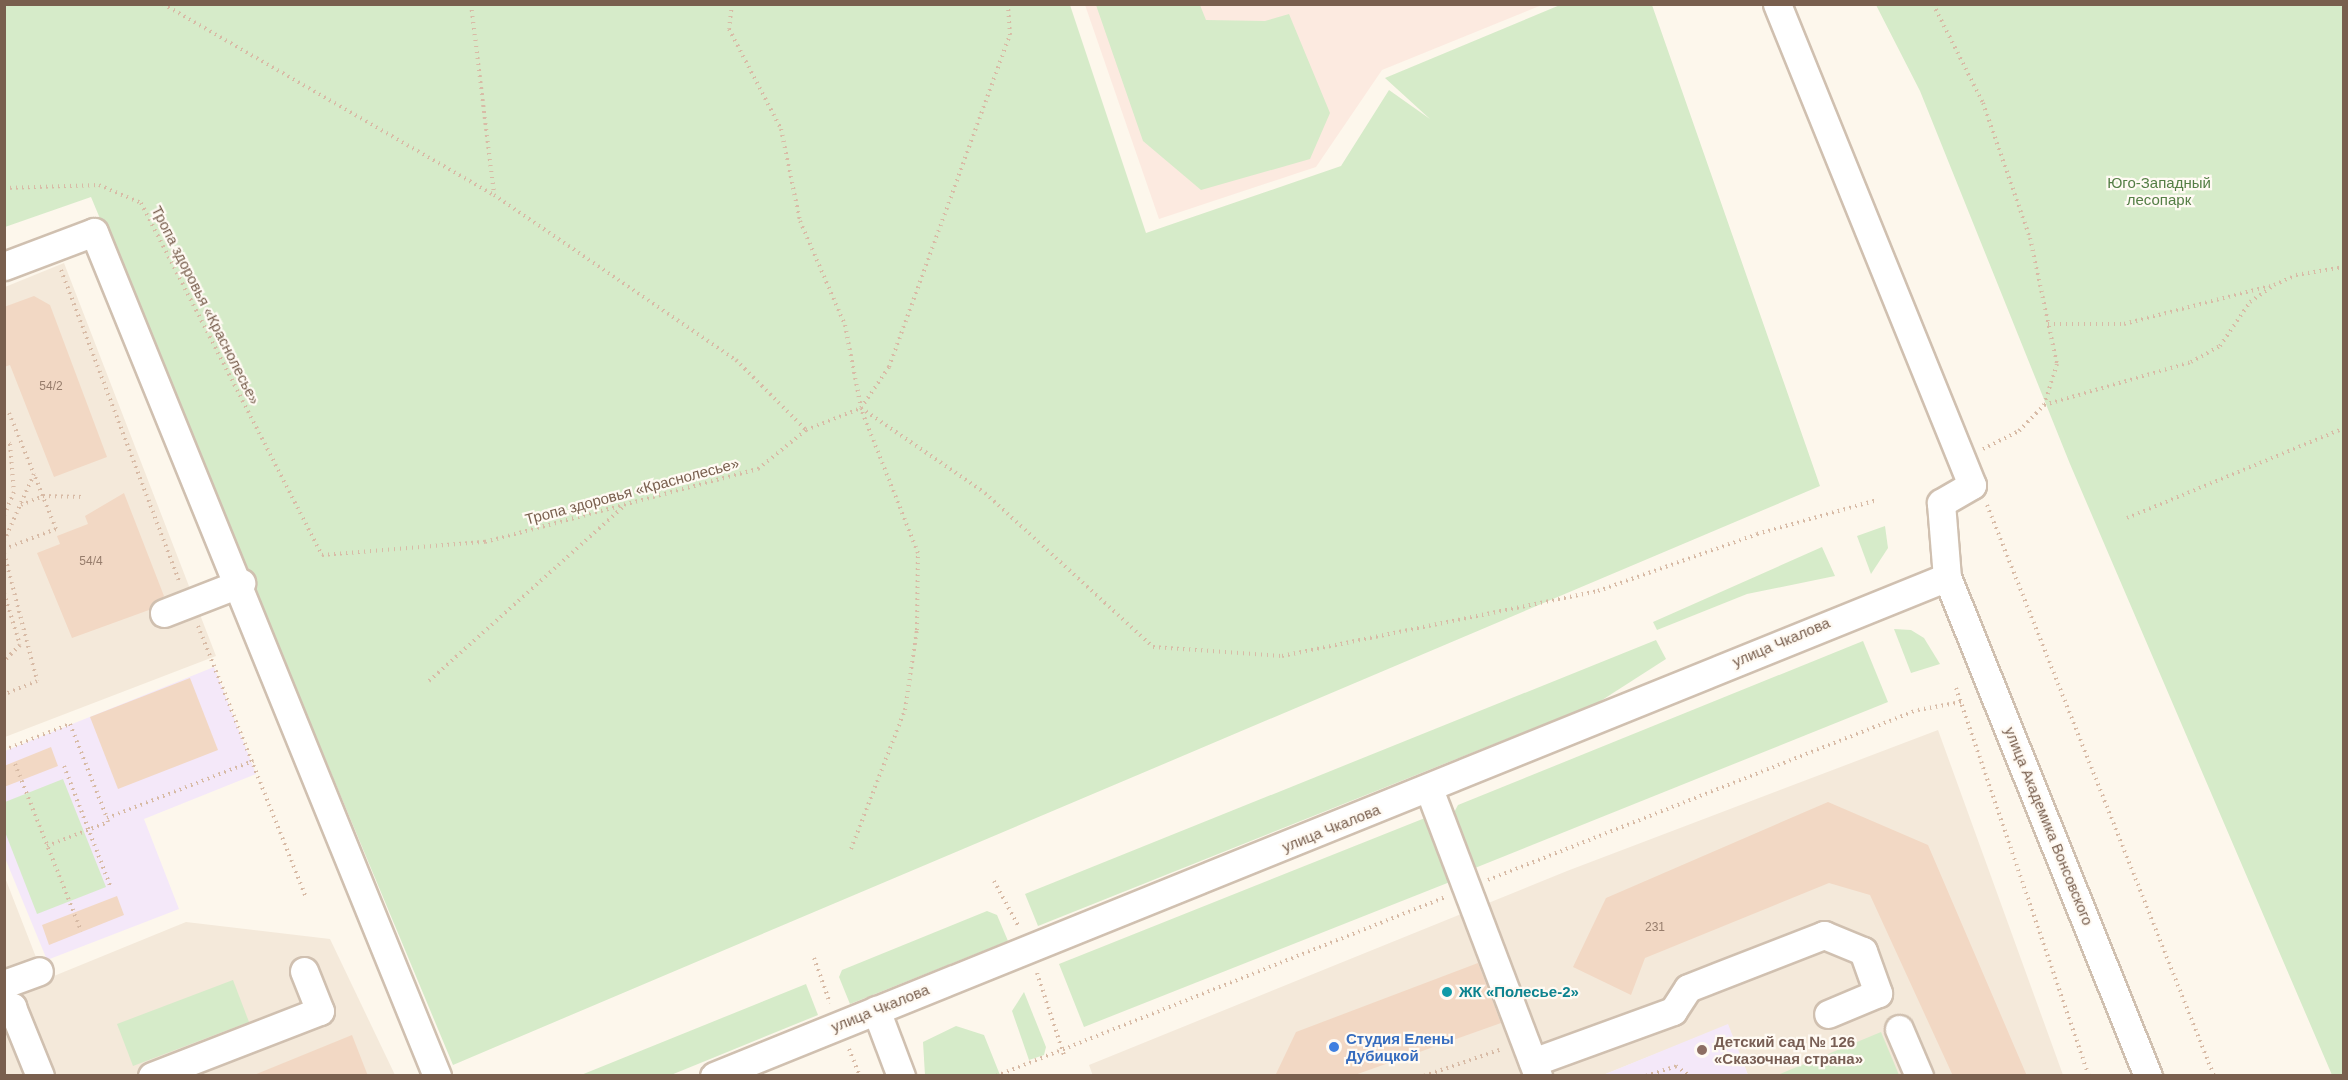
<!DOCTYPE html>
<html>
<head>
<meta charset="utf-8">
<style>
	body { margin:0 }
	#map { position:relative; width:2348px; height:1080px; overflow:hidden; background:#fdf7ec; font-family:Arial,sans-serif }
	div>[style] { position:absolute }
	.residential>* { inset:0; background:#f4e9da }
	.commercial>* { inset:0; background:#fceae0 }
	.education>* { inset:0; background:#f4e8f9 }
	.green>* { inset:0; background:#d6ebc9 }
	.building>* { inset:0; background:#f2d8c4 }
	.path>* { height:4px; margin-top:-2px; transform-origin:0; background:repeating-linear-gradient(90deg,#d8bba6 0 1.5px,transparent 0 6px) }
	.roads { filter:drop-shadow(2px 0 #d0c0b0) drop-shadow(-2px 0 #d0c0b0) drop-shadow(0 2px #d0c0b0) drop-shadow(0 -2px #d0c0b0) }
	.minor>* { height:27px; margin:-13.5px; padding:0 13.5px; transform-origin:13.5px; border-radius:13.5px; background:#fff }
	.dots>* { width:16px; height:16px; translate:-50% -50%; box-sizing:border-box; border:3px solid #fffaf3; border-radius:50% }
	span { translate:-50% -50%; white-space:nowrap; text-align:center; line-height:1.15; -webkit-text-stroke:4.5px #fffaf3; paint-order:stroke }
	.number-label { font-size:12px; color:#977d6c }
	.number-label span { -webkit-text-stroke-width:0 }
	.park-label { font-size:15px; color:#547e45 }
	.street-label { font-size:15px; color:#795f4e }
	.culture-label { font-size:15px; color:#0d838f; font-weight:700 }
	.left { translate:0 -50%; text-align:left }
	.shop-label { font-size:15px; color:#366cbe; font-weight:700 }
	.education-label { font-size:15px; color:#785e54; font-weight:700 }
	.frame { position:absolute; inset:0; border:6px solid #795f4e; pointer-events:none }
</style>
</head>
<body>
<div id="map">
	<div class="residential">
		<i style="clip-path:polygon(64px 263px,216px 656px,5px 737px,5px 287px)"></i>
		<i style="clip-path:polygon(1938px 730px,2063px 1075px,1748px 1075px,1728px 1025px,1603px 1075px,1093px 1076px,1089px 1065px,1567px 871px)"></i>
		<i style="clip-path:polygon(4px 875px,39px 965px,4px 977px)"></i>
		<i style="clip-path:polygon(186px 922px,330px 939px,395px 1075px,5px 1076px,5px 996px)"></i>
	</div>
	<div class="commercial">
		<i style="clip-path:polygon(1085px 5px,1542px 5px,1382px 70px,1316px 167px,1159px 219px)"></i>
	</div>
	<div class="education">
		<i style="clip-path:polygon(214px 667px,256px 774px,144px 819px,179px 909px,47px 960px,5px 858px,5px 751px)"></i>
		<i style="clip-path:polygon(1728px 1024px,1748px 1075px,1603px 1075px)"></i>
	</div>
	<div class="green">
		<i style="clip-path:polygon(4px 5px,1070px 5px,1146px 233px,1341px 166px,1389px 90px,1430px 119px,1385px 78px,1560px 5px,1652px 5px,1820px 486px,453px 1065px,91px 197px,5px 227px)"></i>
		<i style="clip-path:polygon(1096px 5px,1200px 5px,1206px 20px,1265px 21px,1289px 14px,1330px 113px,1310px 159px,1201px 190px,1143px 141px)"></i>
		<i style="clip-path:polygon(1876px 5px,2343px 5px,2343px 1075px,2332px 1075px,2070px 464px,1920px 91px)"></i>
		<i style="clip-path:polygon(1885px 526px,1888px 548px,1871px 574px,1857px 536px)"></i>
		<i style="clip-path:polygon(1822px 547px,1835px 576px,1747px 594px,1657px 630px,1653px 622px)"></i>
		<i style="clip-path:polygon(1894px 629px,1911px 630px,1924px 638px,1940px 664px,1911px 673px)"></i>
		<i style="clip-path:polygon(1656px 640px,1666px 659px,1599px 702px,1038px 926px,1025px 894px)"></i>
		<i style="clip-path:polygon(1863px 641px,1888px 702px,1470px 870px,1450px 820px,1458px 805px)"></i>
		<i style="clip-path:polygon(63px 779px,106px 887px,37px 914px,5px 832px,5px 802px)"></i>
		<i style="clip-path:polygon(1435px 814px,1460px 878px,1084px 1027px,1059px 964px)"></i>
		<i style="clip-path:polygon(987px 911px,997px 915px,1008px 941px,850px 1004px,839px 977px,842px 970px)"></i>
		<i style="clip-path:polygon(233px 980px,249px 1022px,133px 1066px,117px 1024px)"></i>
		<i style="clip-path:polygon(806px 984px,818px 1015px,671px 1075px,581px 1075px)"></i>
		<i style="clip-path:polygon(1024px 992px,1046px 1047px,1044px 1055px,1029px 1060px,1012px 1011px)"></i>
		<i style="clip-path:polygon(956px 1026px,984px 1035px,1000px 1075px,925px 1075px,923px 1042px)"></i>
		<i style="clip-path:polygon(1881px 1032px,1899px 1075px,1780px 1075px,1780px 1074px)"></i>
	</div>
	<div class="building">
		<i style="clip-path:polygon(34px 296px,50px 305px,107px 457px,54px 477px,10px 365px,4px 367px,4px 307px)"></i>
		<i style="clip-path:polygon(124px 493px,164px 596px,149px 610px,72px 638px,37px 553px,60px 544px,57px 536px,88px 524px,85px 516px)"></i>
		<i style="clip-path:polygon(190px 678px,218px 750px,118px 789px,90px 717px)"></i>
		<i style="clip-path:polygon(51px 747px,58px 766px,4px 787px,4px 766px)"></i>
		<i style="clip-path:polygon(1828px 802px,1928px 845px,2027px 1076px,1953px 1076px,1870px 895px,1829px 883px,1645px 958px,1631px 995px,1573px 967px,1606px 898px)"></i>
		<i style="clip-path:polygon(117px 896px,124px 915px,49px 945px,42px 925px)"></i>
		<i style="clip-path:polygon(1478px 963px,1501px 1023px,1352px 1076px,1275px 1076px,1296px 1032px)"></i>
		<i style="clip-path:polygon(352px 1035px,368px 1076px,255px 1076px,254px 1075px)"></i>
	</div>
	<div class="path">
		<i style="left:163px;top:4px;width:382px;rotate:30deg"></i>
		<i style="left:494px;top:195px;width:293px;rotate:34.3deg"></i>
		<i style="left:736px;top:360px;width:99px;rotate:45deg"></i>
		<i style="left:471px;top:4px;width:192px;rotate:83.1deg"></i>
		<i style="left:732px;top:4px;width:25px;rotate:97deg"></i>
		<i style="left:729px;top:29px;width:113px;rotate:62.5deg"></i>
		<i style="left:781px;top:129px;width:94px;rotate:78.3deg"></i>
		<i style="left:800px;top:221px;width:113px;rotate:66.6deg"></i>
		<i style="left:845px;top:325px;width:85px;rotate:79.1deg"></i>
		<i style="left:861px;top:408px;width:150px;rotate:34.4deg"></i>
		<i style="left:985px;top:493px;width:228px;rotate:42.5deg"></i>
		<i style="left:1153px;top:647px;width:129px;rotate:4deg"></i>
		<i style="left:1282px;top:656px;width:323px;rotate:-11.6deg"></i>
		<i style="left:1598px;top:591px;width:169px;rotate:-19.7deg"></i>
		<i style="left:1757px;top:534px;width:125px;rotate:-15.8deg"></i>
		<i style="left:1933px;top:4px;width:111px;rotate:63.2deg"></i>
		<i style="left:1983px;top:103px;width:143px;rotate:70.8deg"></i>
		<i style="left:2030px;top:238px;width:129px;rotate:77.9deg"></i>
		<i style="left:2057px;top:364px;width:43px;rotate:107.6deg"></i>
		<i style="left:4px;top:188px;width:95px;rotate:-1.8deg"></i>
		<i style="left:99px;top:185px;width:46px;rotate:23.2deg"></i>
		<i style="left:141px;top:203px;width:396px;rotate:62.8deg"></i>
		<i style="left:322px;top:555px;width:164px;rotate:-4.6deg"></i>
		<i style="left:485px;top:542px;width:283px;rotate:-15deg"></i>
		<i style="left:758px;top:469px;width:62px;rotate:-39.1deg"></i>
		<i style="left:806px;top:430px;width:59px;rotate:-21.8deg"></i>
		<i style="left:861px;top:408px;width:50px;rotate:-55.7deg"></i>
		<i style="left:889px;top:367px;width:353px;rotate:-70deg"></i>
		<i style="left:1010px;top:35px;width:31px;rotate:-94deg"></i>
		<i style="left:61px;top:270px;width:332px;rotate:69.2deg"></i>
		<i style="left:2048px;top:324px;width:76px"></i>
		<i style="left:2124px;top:324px;width:151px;rotate:-14.6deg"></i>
		<i style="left:4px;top:415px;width:5px;rotate:-22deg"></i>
		<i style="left:9px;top:413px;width:66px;rotate:67.7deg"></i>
		<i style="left:34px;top:474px;width:73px;rotate:114.1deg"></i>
		<i style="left:4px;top:440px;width:7px;rotate:34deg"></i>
		<i style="left:10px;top:444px;width:48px;rotate:85.2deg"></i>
		<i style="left:14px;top:492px;width:25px;rotate:113deg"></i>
		<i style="left:1983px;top:449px;width:40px;rotate:-26.6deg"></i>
		<i style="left:2019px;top:431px;width:36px;rotate:-46deg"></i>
		<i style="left:2044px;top:405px;width:153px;rotate:-16.3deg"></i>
		<i style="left:2191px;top:362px;width:33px;rotate:-29deg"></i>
		<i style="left:2220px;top:346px;width:53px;rotate:-55.7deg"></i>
		<i style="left:2250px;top:302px;width:29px;rotate:-35deg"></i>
		<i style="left:2274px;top:285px;width:24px;rotate:-24deg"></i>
		<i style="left:2296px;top:275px;width:49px;rotate:-9.5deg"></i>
		<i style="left:21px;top:505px;width:24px;rotate:-22deg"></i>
		<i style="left:43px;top:496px;width:41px;rotate:1.4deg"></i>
		<i style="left:1987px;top:505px;width:614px;rotate:68.32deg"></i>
		<i style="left:2127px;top:518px;width:235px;rotate:-22.5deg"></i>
		<i style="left:4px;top:549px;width:56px;rotate:-21deg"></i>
		<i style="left:56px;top:529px;width:59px;rotate:-111.8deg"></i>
		<i style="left:4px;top:553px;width:132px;rotate:75.5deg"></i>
		<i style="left:37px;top:681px;width:35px;rotate:158deg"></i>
		<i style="left:4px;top:593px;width:54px;rotate:72.9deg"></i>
		<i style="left:20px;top:645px;width:23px;rotate:135deg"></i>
		<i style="left:198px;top:626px;width:292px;rotate:68.3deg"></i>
		<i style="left:429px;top:681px;width:261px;rotate:-41.9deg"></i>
		<i style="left:1956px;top:688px;width:410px;rotate:71.1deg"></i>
		<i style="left:4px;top:750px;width:71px;rotate:-21.5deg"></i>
		<i style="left:70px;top:724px;width:101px;rotate:68.5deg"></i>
		<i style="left:107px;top:818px;width:157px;rotate:-21.3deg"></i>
		<i style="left:15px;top:764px;width:180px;rotate:68.4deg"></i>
		<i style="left:64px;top:766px;width:128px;rotate:68.9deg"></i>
		<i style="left:47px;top:846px;width:66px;rotate:-21.5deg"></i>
		<i style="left:108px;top:822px;width:4px;rotate:-104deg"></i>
		<i style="left:851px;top:849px;width:149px;rotate:-68.8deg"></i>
		<i style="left:905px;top:710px;width:81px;rotate:-81.5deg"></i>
		<i style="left:917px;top:630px;width:77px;rotate:-89.3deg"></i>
		<i style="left:918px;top:553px;width:155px;rotate:-111.6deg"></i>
		<i style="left:1488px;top:880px;width:462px;rotate:-21.6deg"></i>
		<i style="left:1918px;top:710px;width:44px;rotate:-10.5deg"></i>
		<i style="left:994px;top:881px;width:52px;rotate:61.5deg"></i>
		<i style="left:814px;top:958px;width:48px;rotate:70.4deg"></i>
		<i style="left:1037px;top:973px;width:89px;rotate:71.8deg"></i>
		<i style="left:849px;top:1049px;width:29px;rotate:68deg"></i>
		<i style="left:996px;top:1076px;width:483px;rotate:-21.7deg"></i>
		<i style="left:1424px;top:1076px;width:83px;rotate:-19.1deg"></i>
		<i style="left:1646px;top:1076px;width:32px;rotate:-18deg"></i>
		<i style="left:1676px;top:1066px;width:17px;rotate:36deg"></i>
	</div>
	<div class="roads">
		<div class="minor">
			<i style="left:1777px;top:4px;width:519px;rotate:67.93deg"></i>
			<i style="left:1972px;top:485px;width:36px;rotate:150deg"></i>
			<i style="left:1941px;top:503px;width:74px;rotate:85.4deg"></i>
			<i style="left:1947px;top:577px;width:538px;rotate:68.06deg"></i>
			<i style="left:4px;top:266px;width:96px;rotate:-20.7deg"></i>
			<i style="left:94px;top:232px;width:911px;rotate:67.88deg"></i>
			<i style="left:164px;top:613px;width:83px;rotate:-21.3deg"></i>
			<i style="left:1429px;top:789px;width:307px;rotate:69.2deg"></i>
			<i style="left:4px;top:984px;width:37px;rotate:-20deg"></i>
			<i style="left:4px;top:1010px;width:9px;rotate:-21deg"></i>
			<i style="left:12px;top:1007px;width:74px;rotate:67.9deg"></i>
			<i style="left:876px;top:1010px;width:71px;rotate:69.3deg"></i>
			<i style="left:1899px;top:1029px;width:51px;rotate:66.9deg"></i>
			<i style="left:1533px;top:1062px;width:149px;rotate:-20deg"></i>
			<i style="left:1673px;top:1011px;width:27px;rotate:-57deg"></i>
			<i style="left:1688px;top:988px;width:146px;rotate:-21.3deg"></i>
			<i style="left:1824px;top:935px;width:42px;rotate:22.3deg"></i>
			<i style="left:1863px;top:951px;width:45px;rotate:70.3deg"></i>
			<i style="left:1878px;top:993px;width:54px;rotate:157.2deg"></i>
			<i style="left:152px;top:1076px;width:180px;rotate:-21.2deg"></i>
			<i style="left:320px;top:1011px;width:43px;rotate:-111.8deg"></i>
			<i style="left:714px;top:1076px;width:1330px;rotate:-22.03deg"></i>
		</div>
	</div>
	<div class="dots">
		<i style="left:1447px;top:992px;background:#0f9aa8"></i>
		<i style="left:1334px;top:1047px;background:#3f7fe0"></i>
		<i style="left:1702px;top:1050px;background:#8d6e63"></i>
	</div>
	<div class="number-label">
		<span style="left:51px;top:387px">54/2</span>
		<span style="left:91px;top:562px">54/4</span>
		<span style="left:1655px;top:928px">231</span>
	</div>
	<div class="park-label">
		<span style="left:2159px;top:191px">Юго-Западный<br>лесопарк</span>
	</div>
	<div class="street-label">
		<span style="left:206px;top:305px;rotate:63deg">Тропа здоровья «Краснолесье»</span>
		<span style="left:632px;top:491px;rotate:-15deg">Тропа здоровья «Краснолесье»</span>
		<span style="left:1781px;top:642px;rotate:-23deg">улица Чкалова</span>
		<span style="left:2049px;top:826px;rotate:68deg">улица Академика Вонсовского</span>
		<span style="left:1331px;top:828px;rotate:-22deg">улица Чкалова</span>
		<span style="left:880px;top:1008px;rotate:-22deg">улица Чкалова</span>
	</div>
	<div class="culture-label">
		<span class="left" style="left:1459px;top:992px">ЖК «Полесье-2»</span>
	</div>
	<div class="shop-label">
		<span class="left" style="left:1346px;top:1047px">Студия Елены<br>Дубицкой</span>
	</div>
	<div class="education-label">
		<span class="left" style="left:1714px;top:1050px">Детский сад № 126<br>«Сказочная страна»</span>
	</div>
	<div class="frame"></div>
</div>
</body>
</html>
